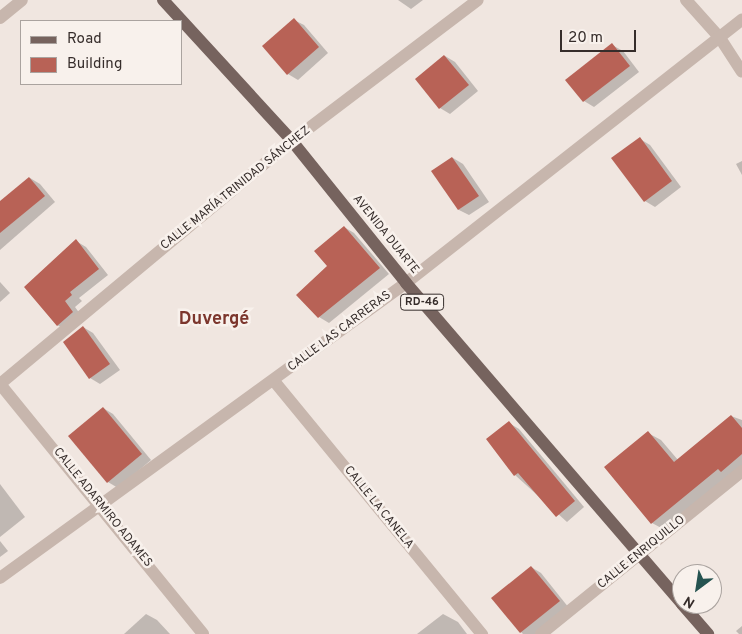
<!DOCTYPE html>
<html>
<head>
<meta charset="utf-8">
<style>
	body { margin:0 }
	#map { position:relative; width:742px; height:634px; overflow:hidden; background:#f0e6e0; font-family:Overpass,sans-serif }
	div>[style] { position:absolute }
	.shadow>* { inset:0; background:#0003 }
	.building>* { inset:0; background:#b86256 }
	.minor>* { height:12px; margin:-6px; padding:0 6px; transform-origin:6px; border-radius:6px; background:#c7b6ad }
	.primary>* { height:12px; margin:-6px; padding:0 6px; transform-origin:6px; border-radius:6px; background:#76635e }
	span { translate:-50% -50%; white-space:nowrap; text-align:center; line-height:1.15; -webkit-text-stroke:5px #f8f1ec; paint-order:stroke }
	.shield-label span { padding:1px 4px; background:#f8f1ec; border:1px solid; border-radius:4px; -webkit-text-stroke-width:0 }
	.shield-label { font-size:11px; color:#362d2b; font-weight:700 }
	.street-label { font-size:12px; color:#362d2b }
	.district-label { font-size:18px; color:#7c362d; font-weight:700 }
	.legend { position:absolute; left:20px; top:20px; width:162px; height:65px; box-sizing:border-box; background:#f8f1ec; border:1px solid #aaa39f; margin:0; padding:6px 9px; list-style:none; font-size:15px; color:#362d2b }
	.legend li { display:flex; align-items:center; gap:10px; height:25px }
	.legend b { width:25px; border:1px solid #aaa39f }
	.north { position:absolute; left:672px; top:564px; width:50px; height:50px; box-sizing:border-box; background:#f8f1ec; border:1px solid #aaa39f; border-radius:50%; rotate:211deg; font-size:14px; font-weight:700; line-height:20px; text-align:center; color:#362d2b }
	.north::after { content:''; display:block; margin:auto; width:18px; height:22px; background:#255350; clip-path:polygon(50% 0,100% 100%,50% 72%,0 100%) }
	.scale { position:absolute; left:560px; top:30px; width:76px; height:22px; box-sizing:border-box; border:2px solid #362d2b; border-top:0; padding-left:6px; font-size:15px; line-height:18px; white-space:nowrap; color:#362d2b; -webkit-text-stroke:4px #f8f1ec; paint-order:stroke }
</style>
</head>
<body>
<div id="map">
	<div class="shadow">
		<i style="clip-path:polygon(398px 0,423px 0,411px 9px)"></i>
		<i style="clip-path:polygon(294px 20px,304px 25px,328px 53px,298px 80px,288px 74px)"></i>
		<i style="clip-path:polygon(612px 45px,623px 51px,639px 72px,594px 107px,584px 101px,567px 80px)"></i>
		<i style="clip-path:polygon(445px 56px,455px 62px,478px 91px,450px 114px,440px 108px,416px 79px)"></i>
		<i style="clip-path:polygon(640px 139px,650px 145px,681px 187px,655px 207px,645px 201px)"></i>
		<i style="clip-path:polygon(453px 158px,463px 164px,489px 202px,469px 215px,459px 210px,432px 171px)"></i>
		<i style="clip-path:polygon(742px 161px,742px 175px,736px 164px)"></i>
		<i style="clip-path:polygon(30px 178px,40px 184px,55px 202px,0 250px,0 203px)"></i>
		<i style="clip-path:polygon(344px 227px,354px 233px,389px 274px,329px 323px,319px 317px,329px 266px)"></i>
		<i style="clip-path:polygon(76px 241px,86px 247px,108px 275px,79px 298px,82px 301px,75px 307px,83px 318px,68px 331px,57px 325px)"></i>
		<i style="clip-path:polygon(0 282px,10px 293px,0 302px)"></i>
		<i style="clip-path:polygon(83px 327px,93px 333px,120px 370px,100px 384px,90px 378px)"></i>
		<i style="clip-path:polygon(103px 408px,113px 414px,151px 460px,118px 488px,108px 482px)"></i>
		<i style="clip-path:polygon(731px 416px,742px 420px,742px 471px,665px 530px,652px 523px,648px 433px,661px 440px,678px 460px)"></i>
		<i style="clip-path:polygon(509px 423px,519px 429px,584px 507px,567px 522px,515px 475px)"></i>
		<i style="clip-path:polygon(0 484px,25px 517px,0 537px)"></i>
		<i style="clip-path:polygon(0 541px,8px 551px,0 557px)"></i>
		<i style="clip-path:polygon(531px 567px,541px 573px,569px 608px,536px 634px,523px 634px,521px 632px)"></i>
		<i style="clip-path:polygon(146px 614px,157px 620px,170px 634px,124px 634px)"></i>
		<i style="clip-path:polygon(443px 614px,458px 622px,467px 634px,417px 634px)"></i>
		<i style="clip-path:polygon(742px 626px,742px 634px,739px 634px,736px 631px)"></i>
	</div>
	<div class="building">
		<i style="clip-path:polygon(294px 18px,319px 47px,287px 75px,262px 46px)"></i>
		<i style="clip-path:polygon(612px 43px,630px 66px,583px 102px,565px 80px)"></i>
		<i style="clip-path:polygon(444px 55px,469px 85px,439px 109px,415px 79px)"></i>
		<i style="clip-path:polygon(640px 137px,672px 181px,644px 202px,611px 158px)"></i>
		<i style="clip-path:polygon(452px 157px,479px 196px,458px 210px,431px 171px)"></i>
		<i style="clip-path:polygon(29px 177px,45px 196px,0 233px,0 201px)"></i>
		<i style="clip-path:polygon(344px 226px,380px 268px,318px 318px,296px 295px,327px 266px,314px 251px)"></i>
		<i style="clip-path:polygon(76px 239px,99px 269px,70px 292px,72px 295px,65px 301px,73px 312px,57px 326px,24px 287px)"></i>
		<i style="clip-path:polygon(83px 326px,110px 364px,89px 379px,63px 342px)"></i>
		<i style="clip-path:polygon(103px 407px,142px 454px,107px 483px,68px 436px)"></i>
		<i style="clip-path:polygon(731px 415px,742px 428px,742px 454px,721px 472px,718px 469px,651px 524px,604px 467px,648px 431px,674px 462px)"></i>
		<i style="clip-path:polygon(509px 421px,575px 501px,556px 517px,518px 473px,514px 476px,486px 439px)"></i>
		<i style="clip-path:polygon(531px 566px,560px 601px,520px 633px,491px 598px)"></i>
	</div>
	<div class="minor">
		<i style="left:686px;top:0;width:51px;rotate:48.2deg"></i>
		<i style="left:720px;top:38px;width:40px;rotate:57.1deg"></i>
		<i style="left:0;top:18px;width:28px;rotate:-39deg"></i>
		<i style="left:274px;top:381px;width:328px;rotate:50.6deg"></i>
		<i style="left:0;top:384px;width:380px;rotate:-39.8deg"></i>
		<i style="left:292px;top:141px;width:233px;rotate:-37.2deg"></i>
		<i style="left:0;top:384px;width:322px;rotate:50.9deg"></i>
		<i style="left:0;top:578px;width:502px;rotate:-36deg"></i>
		<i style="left:406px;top:283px;width:427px;rotate:-38.1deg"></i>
		<i style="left:541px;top:634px;width:259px;rotate:-39deg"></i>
	</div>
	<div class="primary">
		<i style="left:163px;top:0;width:191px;rotate:47.5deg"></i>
		<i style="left:292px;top:141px;width:182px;rotate:51.2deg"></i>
		<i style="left:406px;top:283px;width:423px;rotate:49.3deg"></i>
		<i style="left:682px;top:604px;width:40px;rotate:49deg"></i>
	</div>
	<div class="shield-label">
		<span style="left:422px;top:302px">RD-46</span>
	</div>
	<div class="street-label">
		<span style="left:236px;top:189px;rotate:-39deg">CALLE MARÍA TRINIDAD SÁNCHEZ</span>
		<span style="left:385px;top:235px;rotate:51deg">AVENIDA DUARTE</span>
		<span style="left:340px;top:332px;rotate:-37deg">CALLE LAS CARRERAS</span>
		<span style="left:102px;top:508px;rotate:51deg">CALLE ADARMIRO ADAMES</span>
		<span style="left:378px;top:508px;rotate:51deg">CALLE LA CANELA</span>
		<span style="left:642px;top:553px;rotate:-39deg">CALLE ENRIQUILLO</span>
	</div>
	<div class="district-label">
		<span style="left:214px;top:320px">Duvergé</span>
	</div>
	<ul class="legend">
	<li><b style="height:6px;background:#76635e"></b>Road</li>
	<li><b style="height:14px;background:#b86256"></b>Building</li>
	</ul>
	<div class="north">N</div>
	<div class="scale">20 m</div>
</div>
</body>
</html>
